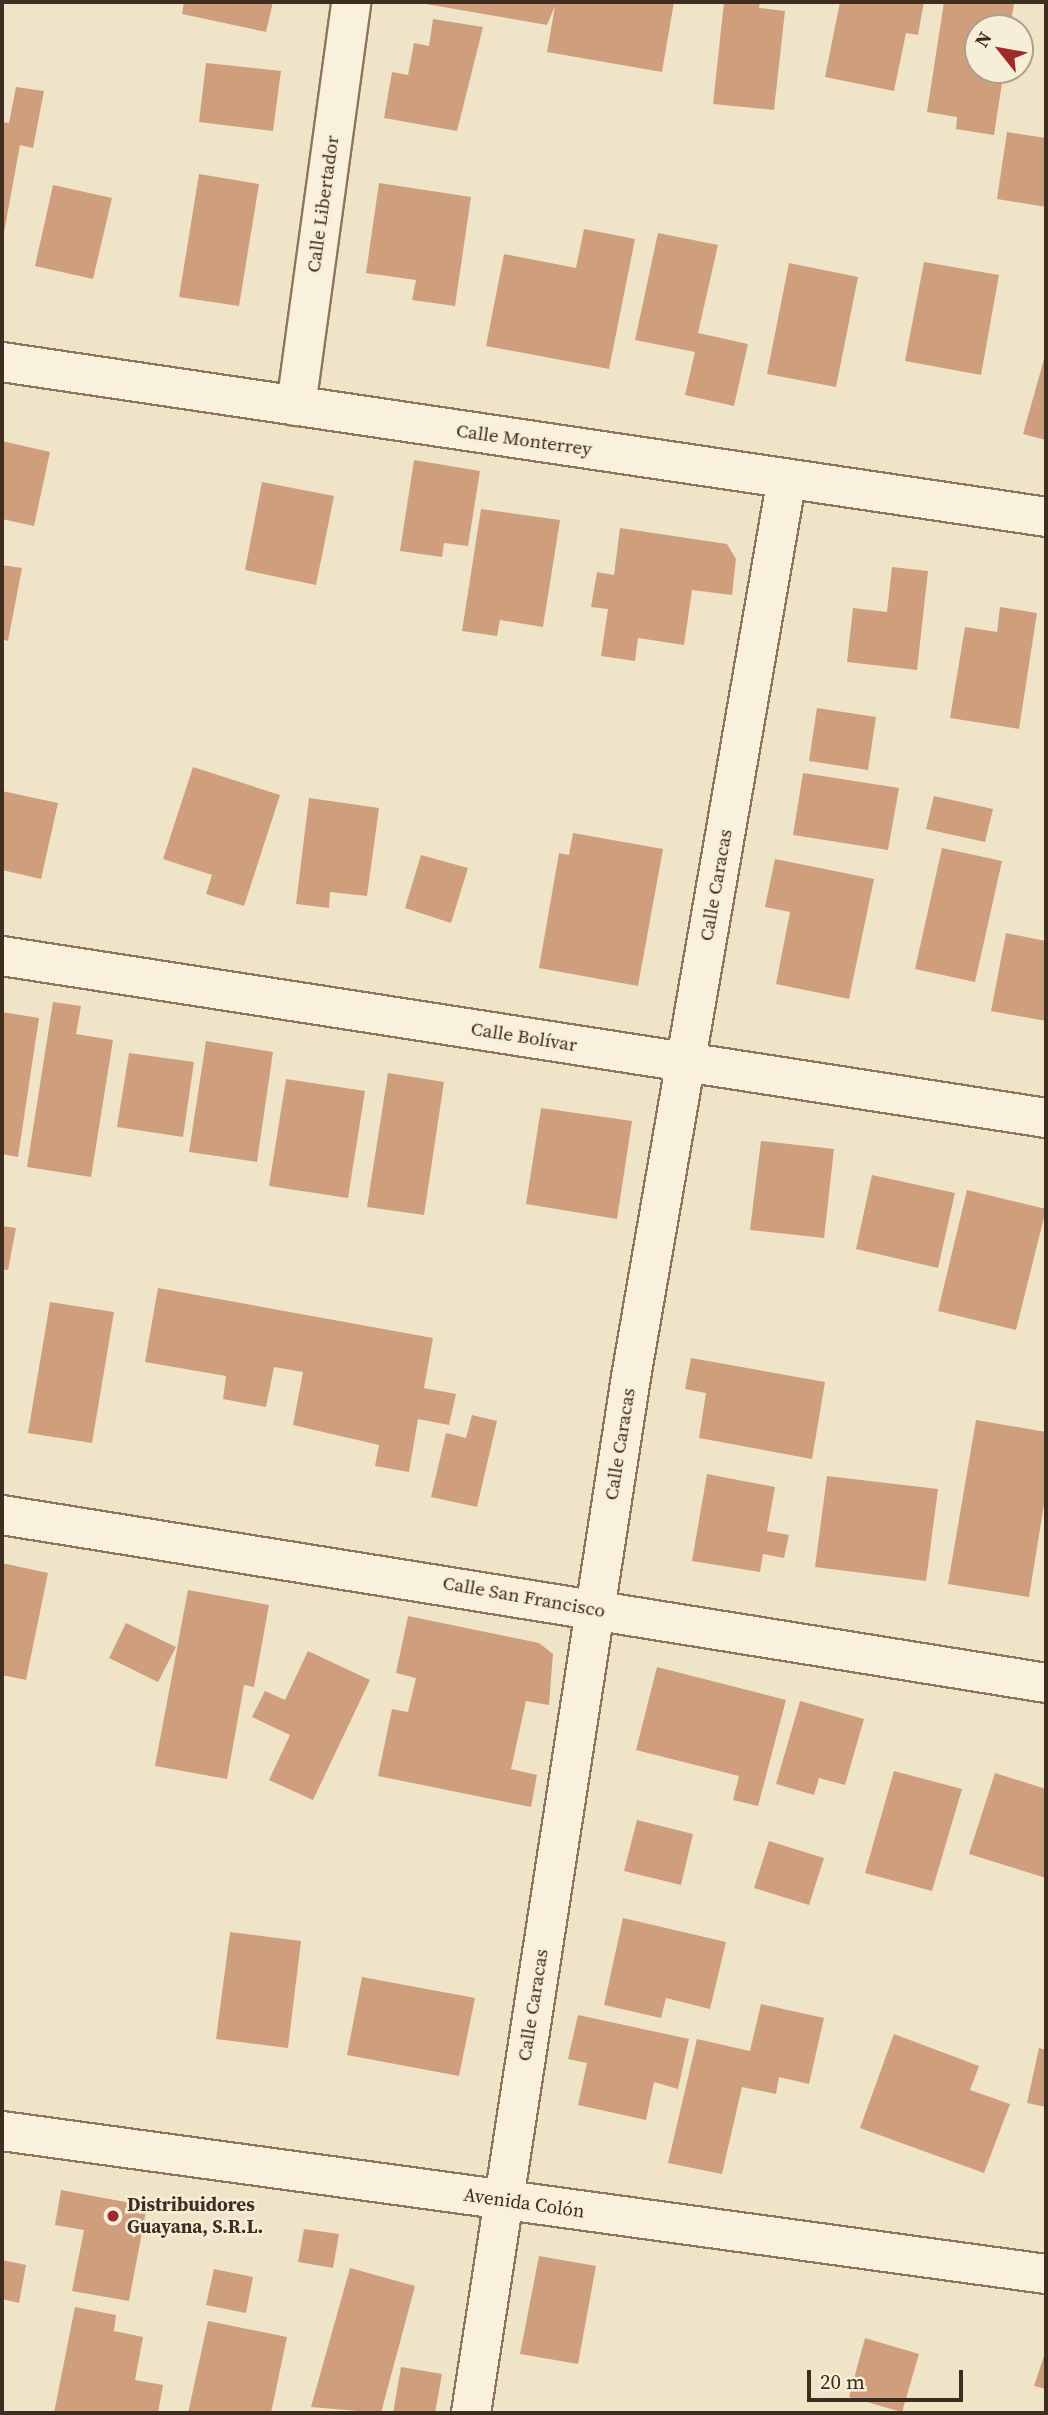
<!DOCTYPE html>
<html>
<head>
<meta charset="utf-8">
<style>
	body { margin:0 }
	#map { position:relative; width:1048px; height:2415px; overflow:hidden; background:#f0e4c8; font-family:"Source Serif 4",serif }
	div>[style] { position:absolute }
	.building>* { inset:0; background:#cf9f7d }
	.roads { filter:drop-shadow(2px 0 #8d765c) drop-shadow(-2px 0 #8d765c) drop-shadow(0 2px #8d765c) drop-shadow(0 -2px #8d765c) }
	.minor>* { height:38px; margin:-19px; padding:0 19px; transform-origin:19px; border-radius:19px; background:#faf1dc }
	.dots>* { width:19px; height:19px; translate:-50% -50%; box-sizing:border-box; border:4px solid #f7eed8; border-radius:50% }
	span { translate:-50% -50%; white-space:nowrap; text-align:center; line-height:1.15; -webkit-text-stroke:5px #f7eed8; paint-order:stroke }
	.street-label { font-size:19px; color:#3d2e20 }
	.poi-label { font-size:19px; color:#3d2e20; font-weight:700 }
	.left { translate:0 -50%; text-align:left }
	.frame { position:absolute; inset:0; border:4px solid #3d2e20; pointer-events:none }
	.north { position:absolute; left:964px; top:14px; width:70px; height:70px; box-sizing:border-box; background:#f7eed8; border:2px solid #ada18e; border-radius:50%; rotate:301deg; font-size:19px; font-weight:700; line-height:28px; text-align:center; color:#3d2e20 }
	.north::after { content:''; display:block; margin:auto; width:24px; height:32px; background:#9e2a2b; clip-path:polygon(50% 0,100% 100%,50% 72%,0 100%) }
	.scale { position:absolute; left:807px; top:2370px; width:156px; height:32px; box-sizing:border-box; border:4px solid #3d2e20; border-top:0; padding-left:9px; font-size:21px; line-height:24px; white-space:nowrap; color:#3d2e20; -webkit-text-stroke:5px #f7eed8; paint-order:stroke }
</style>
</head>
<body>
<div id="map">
	<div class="building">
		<i style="clip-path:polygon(184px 2px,273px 2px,266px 32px,182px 14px)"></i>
		<i style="clip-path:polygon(414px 2px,674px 2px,662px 72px,547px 52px,555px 6px,547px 25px)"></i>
		<i style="clip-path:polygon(724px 2px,760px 2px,759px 8px,785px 11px,774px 110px,713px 104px)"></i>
		<i style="clip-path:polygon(840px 2px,924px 2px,918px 35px,906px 33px,894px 91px,825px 77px)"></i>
		<i style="clip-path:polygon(944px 2px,1014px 4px,1010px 28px,978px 28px,978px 70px,1004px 70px,994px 135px,956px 129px,957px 117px,927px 112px)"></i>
		<i style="clip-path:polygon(433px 19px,483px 27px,457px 131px,384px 118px,392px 72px,408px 75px,414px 43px,429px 46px)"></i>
		<i style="clip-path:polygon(206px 63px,281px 71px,273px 131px,199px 122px)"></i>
		<i style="clip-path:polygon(16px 87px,44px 91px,33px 148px,20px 145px,3px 238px,2px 122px,9px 123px)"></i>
		<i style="clip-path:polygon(1007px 132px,1046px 138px,1046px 207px,997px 199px)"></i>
		<i style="clip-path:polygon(199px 174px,259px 184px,239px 306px,179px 297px)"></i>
		<i style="clip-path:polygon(379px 183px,471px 197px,455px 306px,412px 300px,416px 280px,366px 273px)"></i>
		<i style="clip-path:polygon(53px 185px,112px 198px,93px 279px,35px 266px)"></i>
		<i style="clip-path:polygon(584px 229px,635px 239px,609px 369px,486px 346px,504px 254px,576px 268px)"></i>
		<i style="clip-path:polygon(658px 233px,718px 245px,698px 333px,748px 344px,734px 406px,685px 395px,695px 352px,635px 340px)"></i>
		<i style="clip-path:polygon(924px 262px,999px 275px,981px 375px,905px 361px)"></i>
		<i style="clip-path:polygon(789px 263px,858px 277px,836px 387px,767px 374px)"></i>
		<i style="clip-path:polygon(1046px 352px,1046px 440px,1023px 434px)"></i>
		<i style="clip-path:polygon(2px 441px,50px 452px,34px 526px,2px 519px)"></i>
		<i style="clip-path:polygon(414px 460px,480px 471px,468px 546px,444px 543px,442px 557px,400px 551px)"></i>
		<i style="clip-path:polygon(262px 482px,334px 496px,316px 585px,245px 570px)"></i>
		<i style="clip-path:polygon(481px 509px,560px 520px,543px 627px,500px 620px,497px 636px,462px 631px)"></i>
		<i style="clip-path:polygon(620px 528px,727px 544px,736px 559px,732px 595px,692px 590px,684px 645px,638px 638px,635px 661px,601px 656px,608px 609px,591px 607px,597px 572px,614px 575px)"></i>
		<i style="clip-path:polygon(2px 565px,22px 568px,8px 641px,2px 639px)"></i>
		<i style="clip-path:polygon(892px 567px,928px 571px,917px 670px,847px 662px,853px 608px,887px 612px)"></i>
		<i style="clip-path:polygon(1000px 607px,1037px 613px,1019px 729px,950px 718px,965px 627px,997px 632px)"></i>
		<i style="clip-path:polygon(817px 708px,876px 717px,868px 770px,809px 761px)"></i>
		<i style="clip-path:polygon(193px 767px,280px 795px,244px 906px,206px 894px,212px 875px,163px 859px)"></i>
		<i style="clip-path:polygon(803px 773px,899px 788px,888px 850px,793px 835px)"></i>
		<i style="clip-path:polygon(2px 791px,58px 803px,41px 879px,2px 870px)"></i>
		<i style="clip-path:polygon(934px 796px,993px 809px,985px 842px,926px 829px)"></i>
		<i style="clip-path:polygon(309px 798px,379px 808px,367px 896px,330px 892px,329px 908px,296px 904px)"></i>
		<i style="clip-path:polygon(573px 833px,663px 849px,638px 986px,539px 968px,559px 853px,569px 855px)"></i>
		<i style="clip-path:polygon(942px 848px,1002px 861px,975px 982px,915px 969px)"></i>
		<i style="clip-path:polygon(421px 855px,468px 868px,451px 923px,405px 908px)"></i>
		<i style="clip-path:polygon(775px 859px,874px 879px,849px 999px,776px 984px,790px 912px,765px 907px)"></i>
		<i style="clip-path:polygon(1006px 933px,1046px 941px,1046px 1021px,991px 1011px)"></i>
		<i style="clip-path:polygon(53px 1002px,81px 1006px,76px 1034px,113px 1040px,91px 1177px,27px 1167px)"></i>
		<i style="clip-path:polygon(2px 1012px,39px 1018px,18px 1157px,2px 1154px)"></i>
		<i style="clip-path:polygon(206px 1041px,273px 1052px,257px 1162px,189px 1152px)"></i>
		<i style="clip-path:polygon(129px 1053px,194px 1062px,183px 1137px,117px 1127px)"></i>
		<i style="clip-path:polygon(388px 1073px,444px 1082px,424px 1215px,367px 1207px)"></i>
		<i style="clip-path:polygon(286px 1079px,365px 1091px,348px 1198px,269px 1186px)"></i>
		<i style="clip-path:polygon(541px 1108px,632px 1121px,617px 1219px,526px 1204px)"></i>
		<i style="clip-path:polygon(761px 1141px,834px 1149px,824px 1238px,750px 1230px)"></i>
		<i style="clip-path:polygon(872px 1175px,955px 1193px,938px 1268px,856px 1249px)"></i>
		<i style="clip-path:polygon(967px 1190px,1046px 1209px,1016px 1330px,938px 1311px)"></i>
		<i style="clip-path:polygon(2px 1226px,16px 1228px,8px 1270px,2px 1269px)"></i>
		<i style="clip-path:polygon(158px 1288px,433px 1338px,424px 1388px,456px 1394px,449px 1425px,418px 1419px,409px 1472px,375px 1466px,379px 1445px,293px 1425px,303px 1372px,274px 1367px,266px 1407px,223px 1399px,226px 1376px,145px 1362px)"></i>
		<i style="clip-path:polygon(50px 1302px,114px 1312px,92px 1443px,28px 1433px)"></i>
		<i style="clip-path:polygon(691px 1358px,825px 1382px,812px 1459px,699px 1438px,706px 1393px,685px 1389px)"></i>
		<i style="clip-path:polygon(472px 1415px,497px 1421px,477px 1507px,431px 1497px,446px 1433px,466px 1438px)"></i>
		<i style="clip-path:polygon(976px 1420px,1046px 1432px,1046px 1492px,1029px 1597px,948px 1584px)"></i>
		<i style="clip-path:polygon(707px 1474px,775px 1487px,767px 1531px,789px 1535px,784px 1558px,763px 1554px,760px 1572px,692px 1561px)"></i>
		<i style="clip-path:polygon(827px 1476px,938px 1489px,926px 1581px,815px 1567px)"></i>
		<i style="clip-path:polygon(2px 1563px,48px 1573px,26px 1680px,2px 1675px)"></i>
		<i style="clip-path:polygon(188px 1590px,269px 1605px,254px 1687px,244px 1685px,227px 1779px,155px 1766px)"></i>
		<i style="clip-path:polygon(408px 1616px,539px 1643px,553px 1654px,549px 1705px,526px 1701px,511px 1769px,537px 1775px,531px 1807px,378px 1776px,392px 1709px,408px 1712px,416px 1678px,396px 1673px)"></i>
		<i style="clip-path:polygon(126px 1623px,176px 1647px,158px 1682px,109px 1658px)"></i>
		<i style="clip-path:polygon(308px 1651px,370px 1680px,313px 1800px,269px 1780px,290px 1735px,252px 1717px,265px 1691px,285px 1700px)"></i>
		<i style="clip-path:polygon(657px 1667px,786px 1700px,758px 1806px,733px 1800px,739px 1776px,636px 1750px)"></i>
		<i style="clip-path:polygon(800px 1701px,864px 1719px,845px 1785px,819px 1778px,814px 1795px,776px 1784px)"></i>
		<i style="clip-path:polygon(894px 1771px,962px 1789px,932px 1891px,865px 1873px)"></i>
		<i style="clip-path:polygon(995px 1773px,1046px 1789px,1046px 1878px,969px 1854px)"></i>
		<i style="clip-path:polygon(637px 1820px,693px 1834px,681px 1885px,624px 1871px)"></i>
		<i style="clip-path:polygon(769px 1841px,824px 1858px,809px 1905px,754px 1888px)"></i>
		<i style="clip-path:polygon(623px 1918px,726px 1942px,710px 2009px,666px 1998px,661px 2018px,604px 2005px)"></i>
		<i style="clip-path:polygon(230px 1932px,301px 1941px,288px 2048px,216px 2039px)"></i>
		<i style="clip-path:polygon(362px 1977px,475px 1998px,459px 2076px,347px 2055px)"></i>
		<i style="clip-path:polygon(761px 2004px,824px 2018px,809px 2084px,779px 2077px,776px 2094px,742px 2087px,722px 2174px,668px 2163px,697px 2039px,750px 2051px)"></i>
		<i style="clip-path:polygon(578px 2015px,689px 2039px,678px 2089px,654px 2082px,646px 2120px,578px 2105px,587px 2063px,568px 2059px)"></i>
		<i style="clip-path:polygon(894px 2034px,979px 2066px,970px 2090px,1010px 2104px,984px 2173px,860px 2128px)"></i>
		<i style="clip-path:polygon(1039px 2048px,1046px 2050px,1046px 2107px,1027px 2103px)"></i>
		<i style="clip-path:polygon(61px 2190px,147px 2206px,129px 2301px,72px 2291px,84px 2230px,55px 2225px)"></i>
		<i style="clip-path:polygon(304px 2229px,339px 2234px,333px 2268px,298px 2262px)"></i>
		<i style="clip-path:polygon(539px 2256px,596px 2266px,578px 2364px,520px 2354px)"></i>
		<i style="clip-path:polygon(2px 2260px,26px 2265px,19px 2303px,2px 2299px)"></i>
		<i style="clip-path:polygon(350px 2268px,415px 2286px,381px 2413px,311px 2407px)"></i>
		<i style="clip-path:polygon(214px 2269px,253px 2277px,246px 2313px,206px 2305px)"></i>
		<i style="clip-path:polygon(75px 2307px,116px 2315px,114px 2331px,143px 2337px,135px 2380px,163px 2385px,158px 2413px,54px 2413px)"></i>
		<i style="clip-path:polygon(208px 2321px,287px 2337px,271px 2413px,188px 2413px)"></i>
		<i style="clip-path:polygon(865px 2338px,919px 2354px,902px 2412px,849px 2397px)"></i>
		<i style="clip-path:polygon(1046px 2350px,1046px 2389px,1034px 2386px)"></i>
		<i style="clip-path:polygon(401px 2367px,442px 2374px,435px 2413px,393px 2413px)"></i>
	</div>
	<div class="roads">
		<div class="minor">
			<i style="left:2px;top:362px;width:1055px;rotate:8.44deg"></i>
			<i style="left:296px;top:406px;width:408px;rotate:-82.2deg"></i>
			<i style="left:2px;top:956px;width:1056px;rotate:8.82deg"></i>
			<i style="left:2px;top:1515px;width:1057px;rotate:9.14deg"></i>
			<i style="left:2px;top:2131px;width:1054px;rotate:7.8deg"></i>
			<i style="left:471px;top:2413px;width:1048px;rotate:-81.22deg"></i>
			<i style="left:631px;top:1377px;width:912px;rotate:-80.16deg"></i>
		</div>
	</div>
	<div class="dots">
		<i style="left:113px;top:2216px;background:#9e2a2b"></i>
	</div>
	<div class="street-label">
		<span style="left:323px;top:204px;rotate:-82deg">Calle Libertador</span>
		<span style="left:524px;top:440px;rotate:8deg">Calle Monterrey</span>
		<span style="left:716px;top:885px;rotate:-80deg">Calle Caracas</span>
		<span style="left:524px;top:1037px;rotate:9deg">Calle Bolívar</span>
		<span style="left:620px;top:1444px;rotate:-81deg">Calle Caracas</span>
		<span style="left:524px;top:1597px;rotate:10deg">Calle San Francisco</span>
		<span style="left:533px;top:2005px;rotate:-81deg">Calle Caracas</span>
		<span style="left:524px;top:2203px;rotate:8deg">Avenida Colón</span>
	</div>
	<div class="poi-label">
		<span class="left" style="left:127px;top:2216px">Distribuidores<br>Guayana, S.R.L.</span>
	</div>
	<div class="frame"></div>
	<div class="north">N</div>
	<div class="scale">20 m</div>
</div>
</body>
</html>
